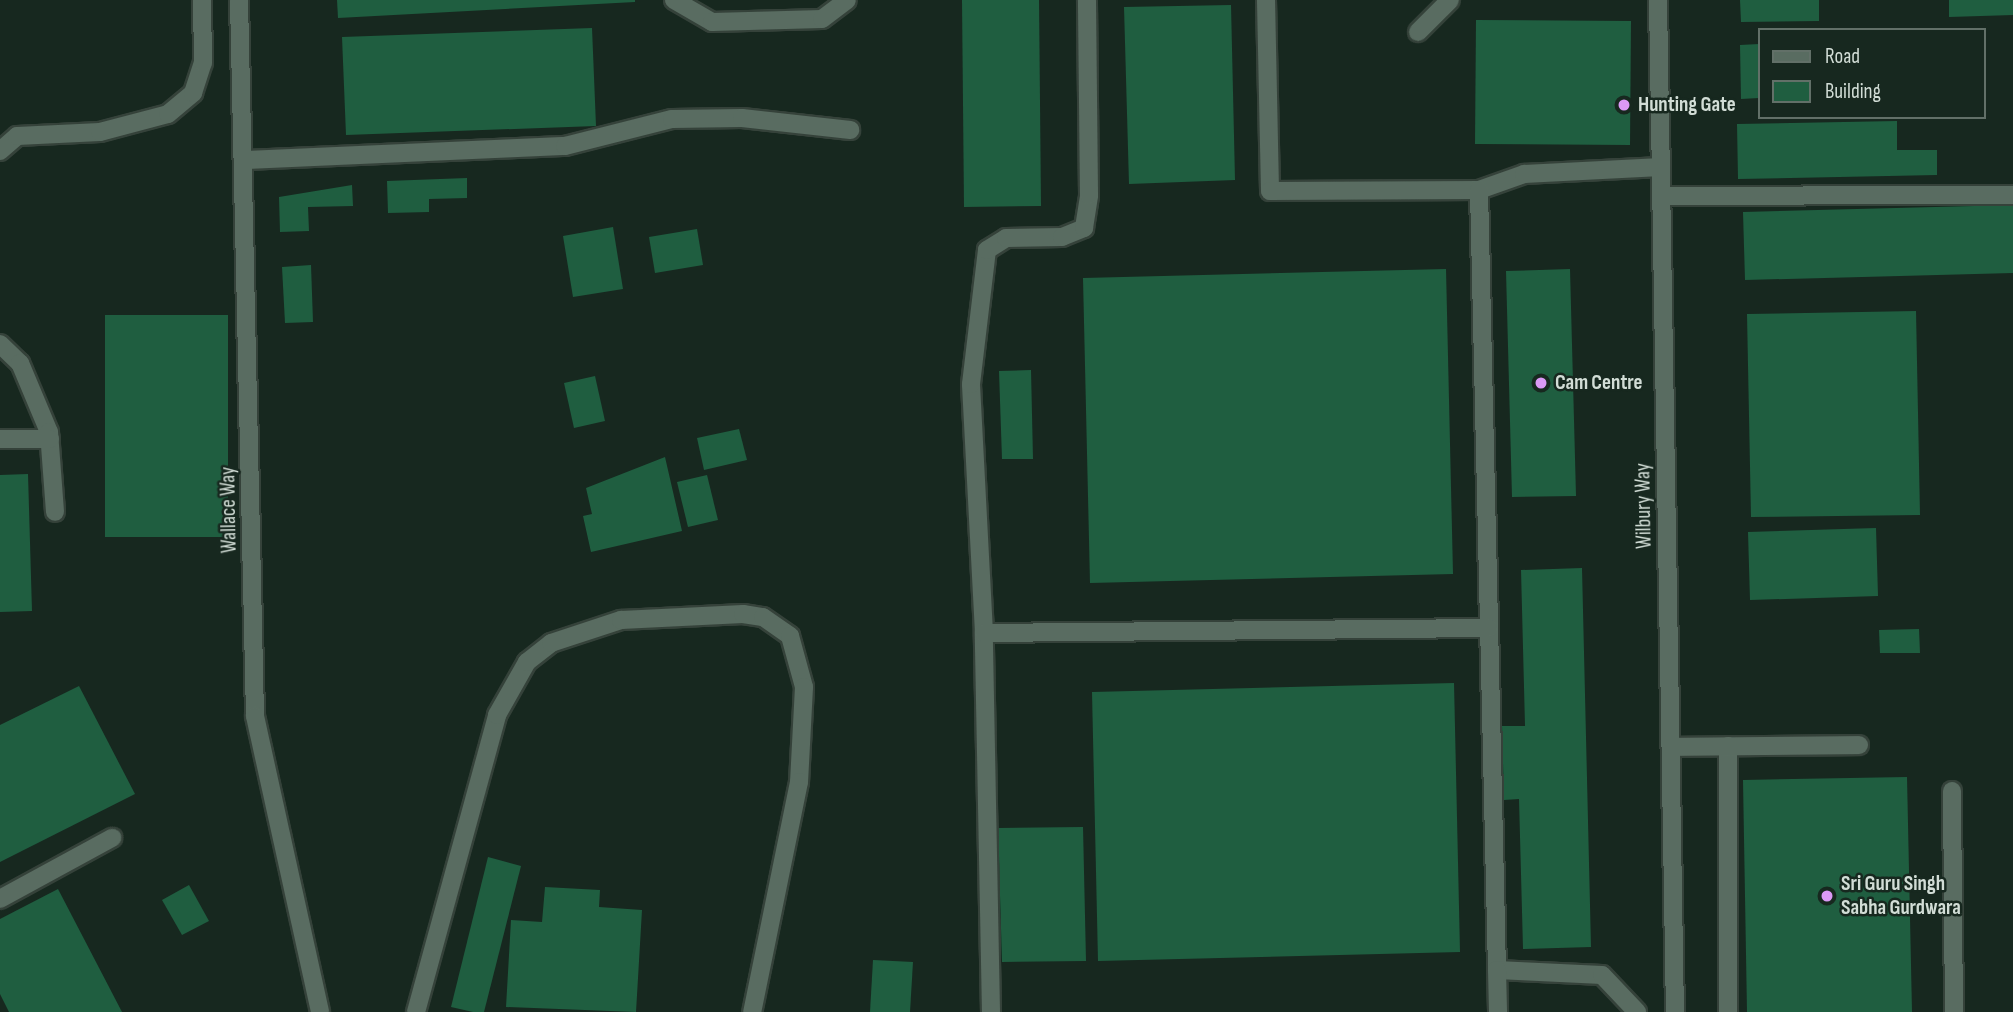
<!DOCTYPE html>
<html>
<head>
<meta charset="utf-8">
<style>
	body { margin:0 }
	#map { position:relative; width:2013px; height:1012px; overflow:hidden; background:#17281f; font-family:"Sofia Sans Condensed",sans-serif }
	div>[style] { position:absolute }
	.building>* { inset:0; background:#1f5e40 }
	.roads { filter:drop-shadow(2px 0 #35423a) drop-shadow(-2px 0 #35423a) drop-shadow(0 2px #35423a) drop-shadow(0 -2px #35423a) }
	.lane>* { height:18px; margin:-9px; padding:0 9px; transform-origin:9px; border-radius:9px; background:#596c61 }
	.street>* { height:18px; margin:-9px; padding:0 9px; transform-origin:9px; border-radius:9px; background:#596c61 }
	.secondary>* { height:18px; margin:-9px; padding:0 9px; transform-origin:9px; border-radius:9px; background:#596c61 }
	.dots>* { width:19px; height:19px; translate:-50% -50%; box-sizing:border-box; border:4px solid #17281f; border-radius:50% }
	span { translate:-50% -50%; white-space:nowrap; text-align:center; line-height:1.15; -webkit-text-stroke:5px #17281f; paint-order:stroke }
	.poi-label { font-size:21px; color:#d2ddd6; font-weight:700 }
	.left { translate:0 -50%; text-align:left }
	.street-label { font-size:21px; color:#d2ddd6 }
	.legend { position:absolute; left:1758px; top:28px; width:228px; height:91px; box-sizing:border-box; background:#17281f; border:2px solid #627068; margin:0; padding:9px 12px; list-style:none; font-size:21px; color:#d2ddd6 }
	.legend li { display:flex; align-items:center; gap:14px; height:35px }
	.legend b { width:35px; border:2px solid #627068 }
</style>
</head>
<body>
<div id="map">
	<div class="building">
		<i style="clip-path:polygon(337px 0,635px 0,635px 2px,338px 18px)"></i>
		<i style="clip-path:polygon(962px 0,1039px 0,1041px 206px,964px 207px)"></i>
		<i style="clip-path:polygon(1740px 0,1819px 0,1819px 21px,1741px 22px)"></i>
		<i style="clip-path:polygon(1949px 0,2013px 0,2013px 15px,1949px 17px)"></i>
		<i style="clip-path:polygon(1231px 5px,1235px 180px,1129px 184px,1124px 7px)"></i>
		<i style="clip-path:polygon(1476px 20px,1631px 21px,1630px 145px,1475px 144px)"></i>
		<i style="clip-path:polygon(592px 28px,596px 126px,346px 135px,342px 37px)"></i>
		<i style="clip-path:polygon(1759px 44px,1759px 98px,1741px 99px,1740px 45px)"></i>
		<i style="clip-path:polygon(1897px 121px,1897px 150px,1937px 150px,1937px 175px,1738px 179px,1737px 124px)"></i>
		<i style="clip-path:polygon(467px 178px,467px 198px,429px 199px,429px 212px,388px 213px,387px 181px)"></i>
		<i style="clip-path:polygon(352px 185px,353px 206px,308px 207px,309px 231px,280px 232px,279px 197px)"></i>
		<i style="clip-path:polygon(2013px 205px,2013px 273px,1745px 280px,1743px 212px)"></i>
		<i style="clip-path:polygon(613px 227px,623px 289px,573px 297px,563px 236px)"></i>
		<i style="clip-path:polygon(697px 229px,703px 265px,655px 273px,649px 237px)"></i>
		<i style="clip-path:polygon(311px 265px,313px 322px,285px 323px,282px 267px)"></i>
		<i style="clip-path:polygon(1446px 269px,1453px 574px,1090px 583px,1083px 278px)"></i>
		<i style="clip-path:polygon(1570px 269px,1576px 496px,1512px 497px,1506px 271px)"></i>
		<i style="clip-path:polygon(1916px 311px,1920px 515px,1751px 517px,1747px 314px)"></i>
		<i style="clip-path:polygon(105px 315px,228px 315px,228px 537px,105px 537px)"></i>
		<i style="clip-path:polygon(1031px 370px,1033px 459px,1002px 459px,999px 371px)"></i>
		<i style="clip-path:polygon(595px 376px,605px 421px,574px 428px,564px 383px)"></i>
		<i style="clip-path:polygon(739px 429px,747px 460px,704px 470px,697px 438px)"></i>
		<i style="clip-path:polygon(665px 457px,682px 531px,591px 552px,583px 516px,592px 514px,586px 488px)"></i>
		<i style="clip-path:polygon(28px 474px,32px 611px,0 612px,0 475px)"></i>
		<i style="clip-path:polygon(707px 475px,718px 520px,688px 527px,677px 482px)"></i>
		<i style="clip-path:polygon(1876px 528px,1878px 596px,1750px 600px,1748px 532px)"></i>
		<i style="clip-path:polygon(1582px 568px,1591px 947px,1523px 949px,1519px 799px,1504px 800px,1502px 726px,1525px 726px,1521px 570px)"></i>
		<i style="clip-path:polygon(1919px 629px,1920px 653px,1880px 653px,1879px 630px)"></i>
		<i style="clip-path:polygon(1454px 683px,1460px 952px,1098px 961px,1092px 692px)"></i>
		<i style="clip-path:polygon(79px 686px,135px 794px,0 862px,0 725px)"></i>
		<i style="clip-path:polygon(1907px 777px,1912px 1012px,1747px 1012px,1743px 780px)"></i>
		<i style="clip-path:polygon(1083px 827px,1086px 961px,1002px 962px,998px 828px)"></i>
		<i style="clip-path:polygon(488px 857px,521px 866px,484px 1012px,473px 1012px,451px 1007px)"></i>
		<i style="clip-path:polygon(189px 885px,209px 921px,182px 935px,162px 900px)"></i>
		<i style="clip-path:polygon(545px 887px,600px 890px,599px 907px,642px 910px,636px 1012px,506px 1007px,511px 920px,542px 922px)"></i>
		<i style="clip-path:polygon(58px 889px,122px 1012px,9px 1012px,0 994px,0 919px)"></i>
		<i style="clip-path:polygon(873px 960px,913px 962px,910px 1012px,870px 1012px)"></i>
	</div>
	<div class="roads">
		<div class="lane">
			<i style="left:674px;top:0;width:44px;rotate:30.1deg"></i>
			<i style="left:712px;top:22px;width:110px;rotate:-1.6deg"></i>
			<i style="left:822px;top:19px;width:31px;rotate:-37deg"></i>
			<i style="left:1266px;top:0;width:191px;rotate:88.8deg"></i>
			<i style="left:1270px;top:191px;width:209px;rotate:-0.3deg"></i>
			<i style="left:1479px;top:190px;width:48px;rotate:-19.6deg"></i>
			<i style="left:1524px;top:174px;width:137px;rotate:-2.9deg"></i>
			<i style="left:1418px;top:32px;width:45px;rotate:-45deg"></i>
			<i style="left:0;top:151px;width:23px;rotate:-41deg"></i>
			<i style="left:17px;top:136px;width:83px;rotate:-2.8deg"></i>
			<i style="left:100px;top:132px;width:70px;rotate:-14.8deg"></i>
			<i style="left:168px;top:114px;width:33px;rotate:-40deg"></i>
			<i style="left:193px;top:93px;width:32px;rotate:-72deg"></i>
			<i style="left:203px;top:63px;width:63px;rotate:-90.9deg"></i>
			<i style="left:244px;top:160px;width:321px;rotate:-2.5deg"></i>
			<i style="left:565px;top:146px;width:110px;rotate:-14.2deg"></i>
			<i style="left:672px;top:119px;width:70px;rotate:-0.8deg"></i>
			<i style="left:742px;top:118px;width:109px;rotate:6.3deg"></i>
			<i style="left:1479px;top:190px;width:780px;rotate:88.68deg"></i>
			<i style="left:1497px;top:970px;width:105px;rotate:2.7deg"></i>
			<i style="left:1602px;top:975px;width:51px;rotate:46.6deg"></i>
			<i style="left:1662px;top:196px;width:351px;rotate:-0.2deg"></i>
			<i style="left:0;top:344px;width:28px;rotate:44deg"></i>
			<i style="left:20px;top:363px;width:75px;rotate:67.2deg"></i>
			<i style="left:49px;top:432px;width:80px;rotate:85.7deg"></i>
			<i style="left:0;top:439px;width:50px"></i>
			<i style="left:984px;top:633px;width:249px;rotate:-93deg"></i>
			<i style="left:971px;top:384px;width:135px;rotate:-83.2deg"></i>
			<i style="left:987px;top:250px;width:22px;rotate:-32deg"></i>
			<i style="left:1006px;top:238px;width:56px;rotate:-1deg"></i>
			<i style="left:1062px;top:237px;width:24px;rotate:-22deg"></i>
			<i style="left:1084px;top:228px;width:33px;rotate:-81deg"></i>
			<i style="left:1089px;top:195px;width:195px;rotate:-90.6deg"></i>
			<i style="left:1728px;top:746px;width:266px;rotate:90deg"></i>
			<i style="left:1671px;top:747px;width:188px;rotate:-0.6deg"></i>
			<i style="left:1952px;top:791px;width:221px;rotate:89.5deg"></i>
			<i style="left:0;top:899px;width:128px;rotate:-28.6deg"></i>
			<i style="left:1497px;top:970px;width:42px;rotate:88.6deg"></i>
			<i style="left:416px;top:1012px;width:308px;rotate:-74.7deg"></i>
			<i style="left:497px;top:715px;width:61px;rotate:-60.5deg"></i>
			<i style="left:527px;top:662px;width:31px;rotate:-38deg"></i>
			<i style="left:551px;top:643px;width:74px;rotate:-18.2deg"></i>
			<i style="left:621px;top:620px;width:122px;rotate:-2.8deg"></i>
			<i style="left:743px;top:614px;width:20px;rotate:9deg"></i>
			<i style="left:763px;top:617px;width:33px;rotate:35deg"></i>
			<i style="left:790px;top:636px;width:53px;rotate:74.6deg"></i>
			<i style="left:804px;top:687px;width:95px;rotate:93deg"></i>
			<i style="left:799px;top:782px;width:235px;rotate:101.5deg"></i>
			<i style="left:991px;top:1012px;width:379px;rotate:-91.1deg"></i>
			<i style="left:984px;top:633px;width:505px;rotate:-0.57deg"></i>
		</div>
		<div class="street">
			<i style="left:239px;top:0;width:716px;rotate:88.72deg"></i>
			<i style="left:255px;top:716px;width:303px;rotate:77.6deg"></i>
		</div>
		<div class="secondary">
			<i style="left:1658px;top:0;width:1012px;rotate:89.04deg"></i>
		</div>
	</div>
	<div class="dots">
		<i style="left:1624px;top:105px;background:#db99f5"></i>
		<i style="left:1541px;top:383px;background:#db99f5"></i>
		<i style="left:1827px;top:896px;background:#db99f5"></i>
	</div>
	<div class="poi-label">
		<span class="left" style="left:1638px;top:105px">Hunting Gate</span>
		<span class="left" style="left:1555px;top:383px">Cam Centre</span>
		<span class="left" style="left:1841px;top:896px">Sri Guru Singh<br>Sabha Gurdwara</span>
	</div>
	<div class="street-label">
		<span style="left:1644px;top:506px;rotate:-91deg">Wilbury Way</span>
		<span style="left:229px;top:510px;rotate:-91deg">Wallace Way</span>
	</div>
	<ul class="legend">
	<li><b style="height:9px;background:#596c61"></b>Road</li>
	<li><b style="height:19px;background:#1f5e40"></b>Building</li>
	</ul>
</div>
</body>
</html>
